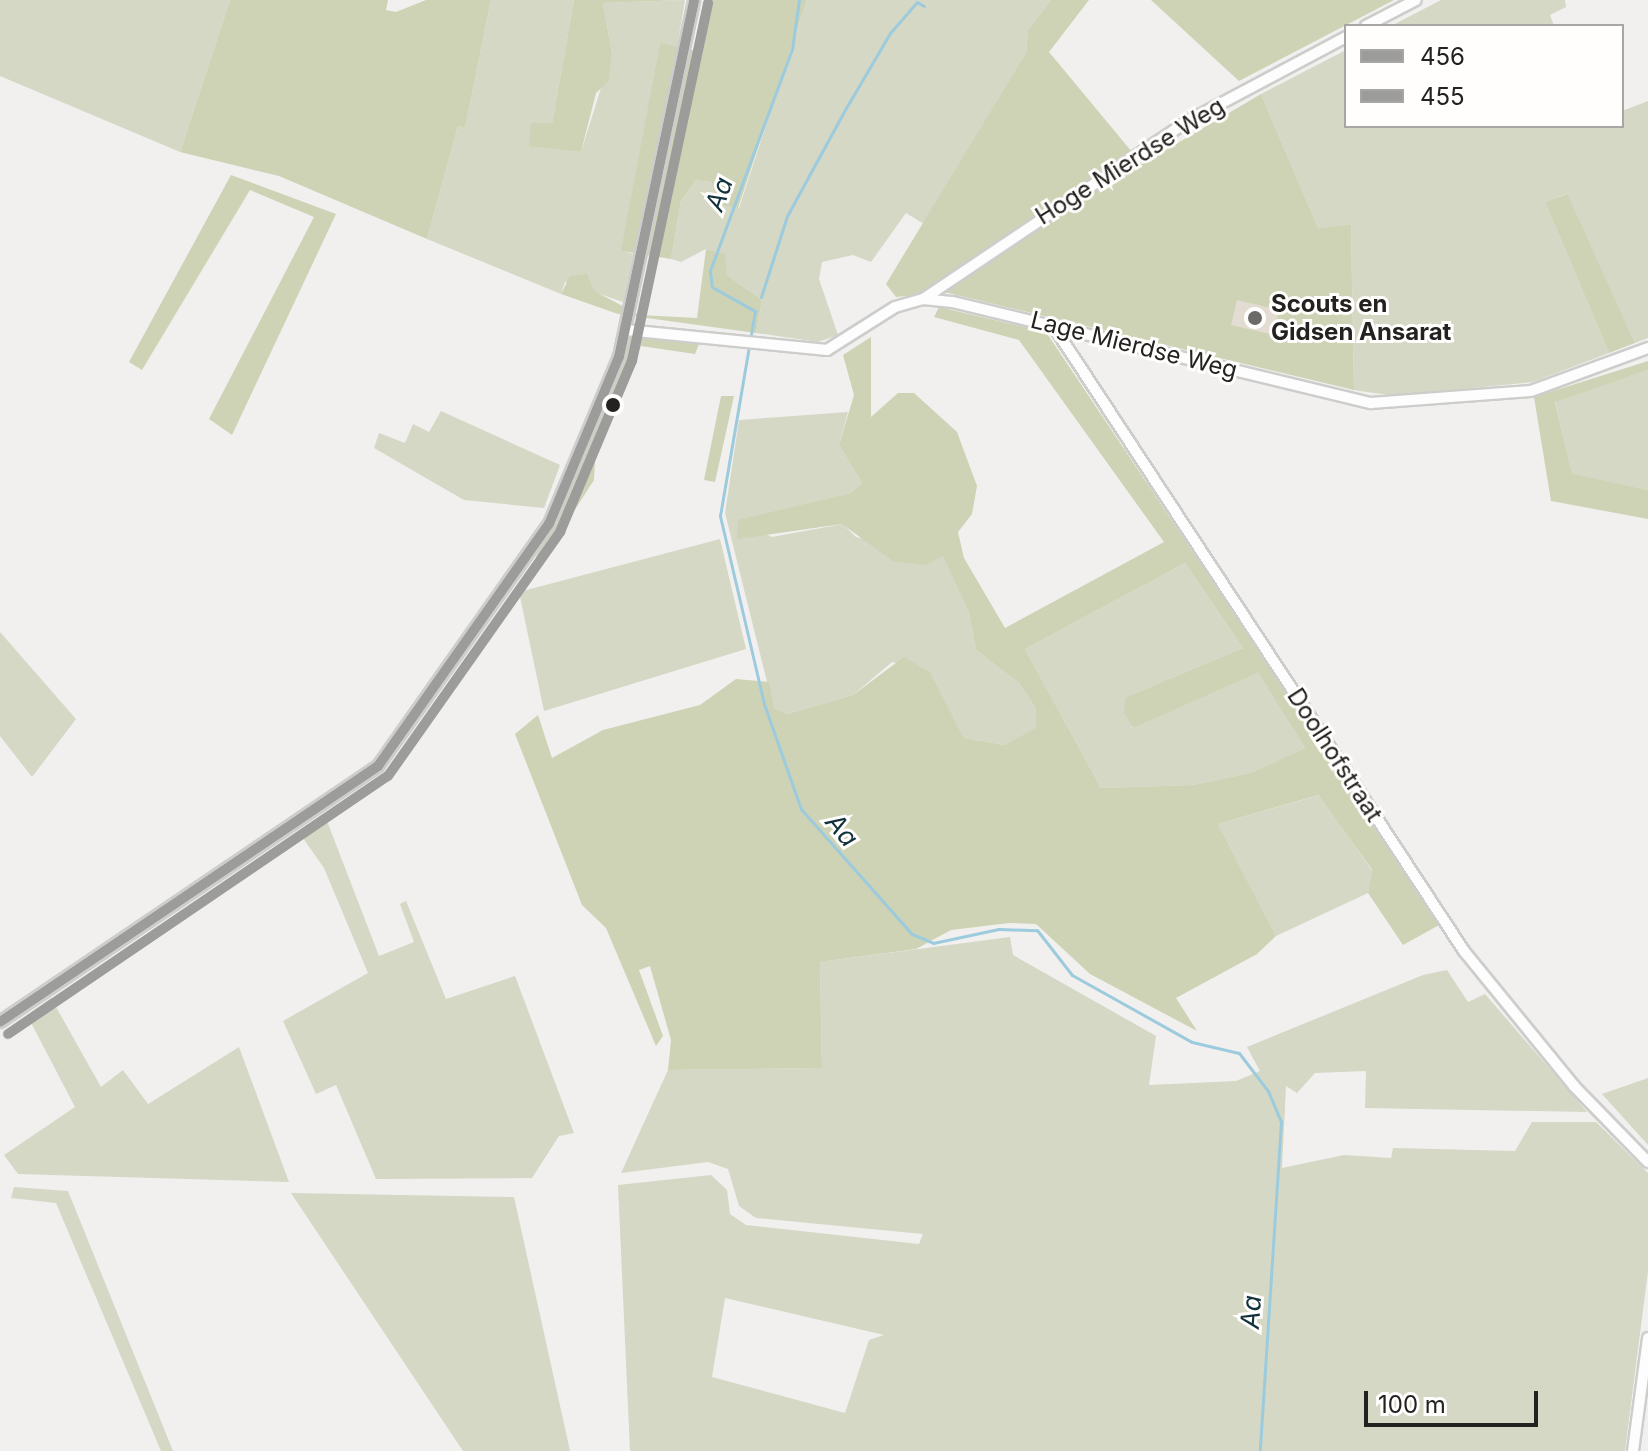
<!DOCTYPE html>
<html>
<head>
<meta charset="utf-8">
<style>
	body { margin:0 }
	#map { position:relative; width:1648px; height:1451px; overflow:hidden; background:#f1f0ef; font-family:Inter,sans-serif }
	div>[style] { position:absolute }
	.green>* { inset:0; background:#d4d8c4 }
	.forest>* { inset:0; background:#cdd3b4 }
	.stream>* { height:3px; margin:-1.5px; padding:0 1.5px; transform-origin:1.5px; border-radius:1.5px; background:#9dcbde }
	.building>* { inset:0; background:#e3dcd2 }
	.roads { filter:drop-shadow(2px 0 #cdcdcc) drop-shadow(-2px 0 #cdcdcc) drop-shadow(0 2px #cdcdcc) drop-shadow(0 -2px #cdcdcc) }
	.minor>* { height:10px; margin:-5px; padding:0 5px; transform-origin:5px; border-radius:5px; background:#fdfdfd }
	.bus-1>* { height:10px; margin:-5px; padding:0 5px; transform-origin:5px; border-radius:5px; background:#9c9c9b }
	.bus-2>* { height:10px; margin:-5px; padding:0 5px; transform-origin:5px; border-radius:5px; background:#9c9c9b }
	.dots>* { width:22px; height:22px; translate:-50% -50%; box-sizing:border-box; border:4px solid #fffefc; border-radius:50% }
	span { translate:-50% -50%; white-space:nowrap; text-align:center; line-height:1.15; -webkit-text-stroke:6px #fffefc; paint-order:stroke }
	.street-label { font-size:24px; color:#232221 }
	.poi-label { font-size:24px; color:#232221; font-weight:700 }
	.left { translate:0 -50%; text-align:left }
	.water-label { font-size:26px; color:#10303c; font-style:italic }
	.legend { position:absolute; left:1344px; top:24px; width:280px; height:104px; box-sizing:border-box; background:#fffefc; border:2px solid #a7a6a4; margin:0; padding:10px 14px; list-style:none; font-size:24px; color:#232221 }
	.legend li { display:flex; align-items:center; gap:16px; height:40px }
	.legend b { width:40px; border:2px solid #a7a6a4 }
	.scale { position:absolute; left:1364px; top:1391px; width:174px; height:36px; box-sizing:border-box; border:4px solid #232221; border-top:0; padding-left:10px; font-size:24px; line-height:28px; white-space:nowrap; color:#232221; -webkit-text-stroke:6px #fffefc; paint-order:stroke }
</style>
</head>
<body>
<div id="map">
	<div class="green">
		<i style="clip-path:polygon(0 0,230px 0,180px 152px,0 76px)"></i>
		<i style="clip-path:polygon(491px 0,574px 0,552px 123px,529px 145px,581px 152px,612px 53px,603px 3px,685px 0,677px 47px,660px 44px,622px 251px,633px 254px,623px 302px,565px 282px,561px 294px,427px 239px,458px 126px,465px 128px)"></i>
		<i style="clip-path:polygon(807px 0,1051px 0,1028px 30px,1026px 53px,924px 224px,906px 213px,871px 262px,853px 255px,822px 262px,819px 279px,838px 335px,818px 342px,756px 333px,762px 300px,727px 275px,724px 254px,706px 249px,681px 262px,671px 259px,681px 201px,696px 180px,711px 182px,717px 205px,739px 208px)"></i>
		<i style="clip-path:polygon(1441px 0,1565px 0,1566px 7px,1550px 15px,1554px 26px,1391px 26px)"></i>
		<i style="clip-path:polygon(1346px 50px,1346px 126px,1622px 126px,1622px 111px,1648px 101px,1648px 338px,1635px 343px,1566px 194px,1545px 202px,1609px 353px,1533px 382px,1394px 396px,1354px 390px,1351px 226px,1318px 228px,1261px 94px)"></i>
		<i style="clip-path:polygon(1648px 370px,1648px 490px,1572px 475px,1555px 401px)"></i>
		<i style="clip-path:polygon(441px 411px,560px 465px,544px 508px,464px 500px,374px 448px,379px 433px,405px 443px,413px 424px,429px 432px)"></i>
		<i style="clip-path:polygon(848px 412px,839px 445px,862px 483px,851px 493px,738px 521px,772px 537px,843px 524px,856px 537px,943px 555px,969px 613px,976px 650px,1019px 683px,1036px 709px,1037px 728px,1023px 740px,1005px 745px,964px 738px,931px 673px,892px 662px,853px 695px,787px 714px,774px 710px,725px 513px,739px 420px)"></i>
		<i style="clip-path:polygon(720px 539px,746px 649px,544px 711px,519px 592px)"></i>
		<i style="clip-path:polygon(1185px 563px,1243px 648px,1126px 697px,1132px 728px,1258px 673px,1305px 748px,1250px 773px,1193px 785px,1101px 788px,1025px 649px)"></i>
		<i style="clip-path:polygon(0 632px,76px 719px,32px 777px,0 736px)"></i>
		<i style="clip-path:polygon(1320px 795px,1372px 871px,1368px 893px,1276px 936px,1218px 824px)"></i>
		<i style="clip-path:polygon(325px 816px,379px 956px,414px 942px,400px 904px,406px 901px,446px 999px,515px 976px,574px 1133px,559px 1136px,532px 1178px,376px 1179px,336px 1085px,316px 1094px,283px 1021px,368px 973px,324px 868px,300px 834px)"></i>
		<i style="clip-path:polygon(evenodd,1010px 937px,1013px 955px,1156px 1036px,1149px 1085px,1236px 1081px,1260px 1071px,1247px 1047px,1423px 975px,1447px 970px,1468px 1002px,1485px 994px,1587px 1112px,1365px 1108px,1366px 1071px,1315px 1073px,1297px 1093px,1286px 1086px,1282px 1168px,1344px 1155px,1391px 1158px,1393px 1148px,1515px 1151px,1532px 1122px,1596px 1122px,1648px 1173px,1648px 1271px,1625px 1451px,630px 1451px,618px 1185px,711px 1175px,727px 1190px,730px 1214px,746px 1225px,919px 1244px,923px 1234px,756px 1218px,739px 1206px,728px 1169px,708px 1162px,621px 1173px,668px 1070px,822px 1068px,820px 962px,1010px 937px,725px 1298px,884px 1335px,869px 1340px,845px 1413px,712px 1377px,725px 1298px)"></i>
		<i style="clip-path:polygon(51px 998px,101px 1087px,123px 1070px,148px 1104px,239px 1047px,289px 1182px,18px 1174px,4px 1155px,75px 1107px,27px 1015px)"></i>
		<i style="clip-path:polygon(1648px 1078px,1648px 1145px,1602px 1094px)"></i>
		<i style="clip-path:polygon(14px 1187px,68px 1191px,173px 1451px,161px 1451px,56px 1203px,11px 1198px)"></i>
		<i style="clip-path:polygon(291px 1193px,514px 1197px,570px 1451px,463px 1451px)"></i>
	</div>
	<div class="forest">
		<i style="clip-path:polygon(230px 0,388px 0,386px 10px,396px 12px,426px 0,491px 0,465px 128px,458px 126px,427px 239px,279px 176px,180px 152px)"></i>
		<i style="clip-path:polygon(574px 0,683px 0,603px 3px,612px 53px,608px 82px,596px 93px,581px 152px,529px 146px,531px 123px,552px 123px)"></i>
		<i style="clip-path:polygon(710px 0,807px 0,738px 208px,717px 205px,711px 182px,696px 180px,681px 201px,671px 259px,621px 251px,660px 43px,701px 52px)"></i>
		<i style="clip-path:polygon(1051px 0,1089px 0,1049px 52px,1142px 164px,1261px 94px,1318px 228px,1351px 225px,1354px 390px,944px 292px,896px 297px,886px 284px,1026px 53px,1028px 30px)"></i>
		<i style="clip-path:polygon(1151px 0,1394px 0,1239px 81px)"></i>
		<i style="clip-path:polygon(231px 175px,336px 214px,232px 435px,209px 419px,314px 217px,250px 190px,142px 370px,129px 362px)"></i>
		<i style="clip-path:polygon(1567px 194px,1635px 343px,1609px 353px,1545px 202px)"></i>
		<i style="clip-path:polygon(706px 249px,725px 254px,727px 275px,762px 300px,756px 333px,618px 314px,561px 294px,570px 276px,587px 274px,594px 291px,640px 315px,697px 318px)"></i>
		<i style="clip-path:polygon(evenodd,939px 307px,1046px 332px,1441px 924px,1403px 945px,1368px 893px,1372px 870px,1319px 795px,1218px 824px,1276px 936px,1257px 954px,1176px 998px,1197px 1031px,1090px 974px,1036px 924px,1009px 923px,951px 930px,916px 949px,820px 962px,822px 1068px,668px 1070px,671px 1040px,650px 966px,639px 970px,663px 1036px,656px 1046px,606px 928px,582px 905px,515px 734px,538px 715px,552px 758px,603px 730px,700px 705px,736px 679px,769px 682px,774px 709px,787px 714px,853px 695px,904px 657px,931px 673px,964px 738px,1005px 745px,1036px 728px,1036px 709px,1019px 683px,976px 650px,969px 613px,943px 556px,925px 565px,893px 561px,842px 524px,737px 539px,738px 520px,851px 493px,862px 483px,839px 445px,854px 395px,843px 355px,871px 337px,871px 417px,898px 393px,914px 393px,957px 432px,977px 486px,972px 514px,958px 532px,964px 558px,1005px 628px,1164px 542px,1019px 340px,934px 317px,939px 307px,1185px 563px,1243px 648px,1126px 697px,1124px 712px,1133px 728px,1258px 673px,1305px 748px,1250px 773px,1193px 785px,1101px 788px,1025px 649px,1185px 563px)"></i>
		<i style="clip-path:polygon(629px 335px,699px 344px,695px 354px,641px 346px,595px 460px,594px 480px,542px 561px,536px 557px)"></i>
		<i style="clip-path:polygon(1648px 361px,1648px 370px,1555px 402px,1572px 474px,1648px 490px,1648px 519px,1551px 501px,1534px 397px)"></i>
		<i style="clip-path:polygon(721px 396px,734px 396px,715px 482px,704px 480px)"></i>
	</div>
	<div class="stream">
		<i style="left:799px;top:0;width:49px;rotate:98.1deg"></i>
		<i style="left:792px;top:49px;width:237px;rotate:110.3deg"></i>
		<i style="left:710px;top:271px;width:16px;rotate:83deg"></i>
		<i style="left:712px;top:287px;width:49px;rotate:29.2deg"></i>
		<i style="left:755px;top:311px;width:208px;rotate:99.7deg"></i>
		<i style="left:720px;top:516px;width:193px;rotate:76.8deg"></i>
		<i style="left:764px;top:704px;width:111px;rotate:70.6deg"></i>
		<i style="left:801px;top:809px;width:167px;rotate:48.4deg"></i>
		<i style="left:912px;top:934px;width:23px;rotate:23deg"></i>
		<i style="left:933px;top:943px;width:67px;rotate:-12deg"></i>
		<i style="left:999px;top:929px;width:38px;rotate:2deg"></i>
		<i style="left:1037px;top:930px;width:57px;rotate:52.1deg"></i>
		<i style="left:1072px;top:975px;width:137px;rotate:29.2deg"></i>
		<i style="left:1192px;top:1042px;width:48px;rotate:13.2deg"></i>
		<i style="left:1239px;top:1053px;width:48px;rotate:52.7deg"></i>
		<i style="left:1268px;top:1091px;width:34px;rotate:67deg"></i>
		<i style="left:1281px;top:1122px;width:330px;rotate:93.7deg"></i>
		<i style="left:761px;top:297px;width:85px;rotate:-72.2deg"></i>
		<i style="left:787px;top:216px;width:123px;rotate:-61.4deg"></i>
		<i style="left:846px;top:108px;width:87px;rotate:-59.6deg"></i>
		<i style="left:890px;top:33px;width:41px;rotate:-48.9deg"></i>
		<i style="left:917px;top:2px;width:8px;rotate:30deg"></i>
	</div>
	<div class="building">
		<i style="clip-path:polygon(1237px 300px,1279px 310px,1274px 335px,1231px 325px)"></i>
	</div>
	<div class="roads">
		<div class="minor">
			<i style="left:1366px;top:26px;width:56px;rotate:-27.5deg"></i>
			<i style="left:923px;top:299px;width:319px;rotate:-33.9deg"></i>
			<i style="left:1188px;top:121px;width:179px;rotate:-28deg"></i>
			<i style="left:1052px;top:324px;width:750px;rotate:56.69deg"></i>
			<i style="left:1464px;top:951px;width:174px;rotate:50.8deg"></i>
			<i style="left:1574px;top:1086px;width:106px;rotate:45.8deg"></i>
			<i style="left:626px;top:330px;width:202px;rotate:5.7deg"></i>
			<i style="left:827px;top:350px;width:80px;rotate:-32.3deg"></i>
			<i style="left:895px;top:307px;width:29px;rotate:-16deg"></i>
			<i style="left:923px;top:299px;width:30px;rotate:6deg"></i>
			<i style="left:953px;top:302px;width:430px;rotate:13.6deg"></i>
			<i style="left:1371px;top:403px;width:160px;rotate:-4.3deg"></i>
			<i style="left:1531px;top:391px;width:125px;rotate:-20.2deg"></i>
			<i style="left:0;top:1022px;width:457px;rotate:-34.1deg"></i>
			<i style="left:378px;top:766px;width:296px;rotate:-54.8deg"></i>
			<i style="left:549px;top:524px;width:181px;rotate:-67.3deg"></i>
			<i style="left:619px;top:357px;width:365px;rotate:-78.1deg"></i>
			<i style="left:1633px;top:1451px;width:114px;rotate:-82.4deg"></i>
		</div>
	</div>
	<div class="bus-1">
		<i style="left:0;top:1022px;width:457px;rotate:-34.1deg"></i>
		<i style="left:378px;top:766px;width:296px;rotate:-54.8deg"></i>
		<i style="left:549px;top:524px;width:181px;rotate:-67.3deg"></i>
		<i style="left:619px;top:357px;width:365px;rotate:-78.1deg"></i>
	</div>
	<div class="bus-2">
		<i style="left:8px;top:1034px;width:459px;rotate:-34.2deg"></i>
		<i style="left:388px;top:776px;width:299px;rotate:-54.8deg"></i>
		<i style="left:560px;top:532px;width:186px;rotate:-67.2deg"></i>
		<i style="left:632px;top:361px;width:366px;rotate:-78deg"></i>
	</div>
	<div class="dots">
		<i style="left:1255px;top:318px;background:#6b6a69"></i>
		<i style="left:613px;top:405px;background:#232221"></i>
	</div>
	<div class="street-label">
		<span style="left:1130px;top:161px;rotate:-32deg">Hoge Mierdse Weg</span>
		<span style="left:1134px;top:345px;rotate:14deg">Lage Mierdse Weg</span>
		<span style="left:1335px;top:755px;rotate:57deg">Doolhofstraat</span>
	</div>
	<div class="poi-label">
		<span class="left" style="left:1271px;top:318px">Scouts en<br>Gidsen Ansarat</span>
	</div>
	<div class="water-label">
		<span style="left:719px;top:194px;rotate:-70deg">Aa</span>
		<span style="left:842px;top:830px;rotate:50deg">Aa</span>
		<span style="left:1251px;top:1312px;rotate:-86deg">Aa</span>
	</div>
	<ul class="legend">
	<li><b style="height:10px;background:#9c9c9b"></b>456</li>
	<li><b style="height:10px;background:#9c9c9b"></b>455</li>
	</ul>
	<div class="scale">100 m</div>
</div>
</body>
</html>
